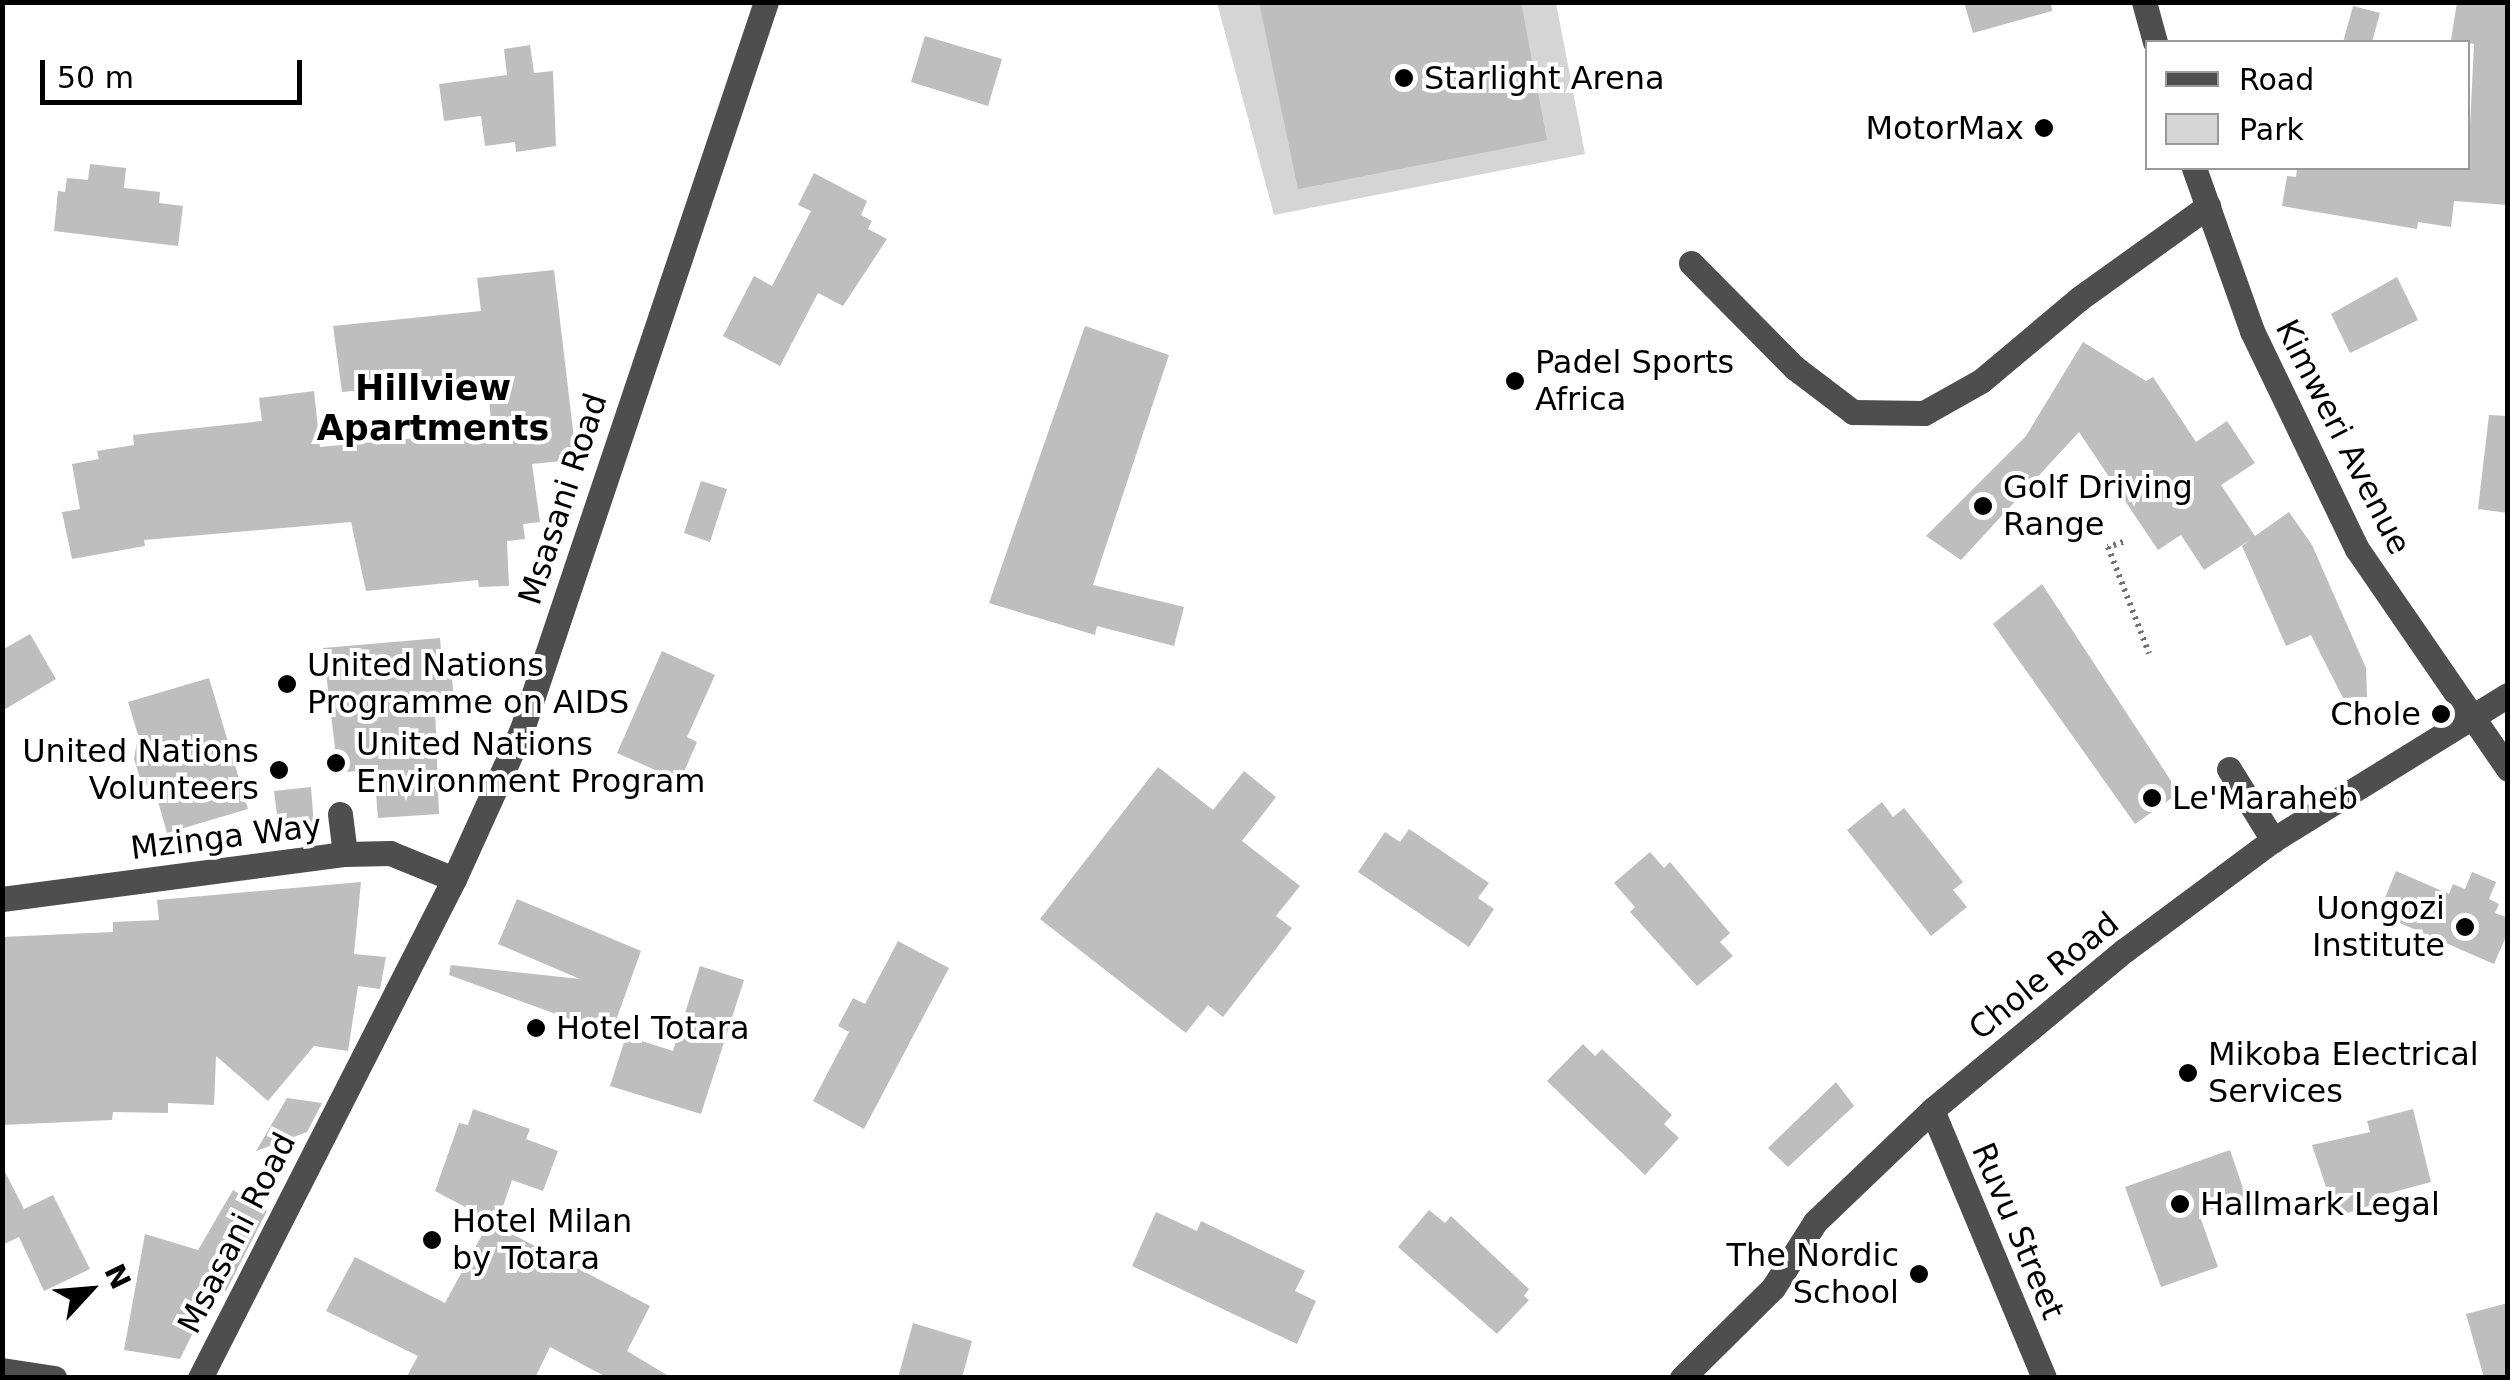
<!DOCTYPE html>
<html>
<head>
<meta charset="utf-8">
<style>
	body { margin:0 }
	#map { position:relative; width:2510px; height:1380px; overflow:hidden; background:#fff; font-family:"DejaVu Sans",sans-serif }
	div>[style] { position:absolute }
	.green>* { inset:0; background:#d5d5d5 }
	.building>* { inset:0; background:#bebebe }
	.path>* { height:6px; margin-top:-3px; transform-origin:0; background:repeating-linear-gradient(90deg,#707070 0 2.5px,transparent 0 7.5px) }
	.minor>* { height:25px; margin:-12.5px; padding:0 12.5px; transform-origin:12.5px; border-radius:12.5px; background:#4e4e4e }
	.dots>* { width:28px; height:28px; translate:-50% -50%; box-sizing:border-box; border:5px solid #fff; border-radius:50% }
	span { translate:-50% -50%; white-space:nowrap; text-align:center; line-height:1.15; -webkit-text-stroke:8px #fff; paint-order:stroke }
	.poi-label { font-size:32px; color:#000 }
	.left { translate:0 -50%; text-align:left }
	.right { translate:-100% -50%; text-align:right }
	.street-label { font-size:32px; color:#000 }
	.neighbourhood-label { font-size:35px; color:#000; font-weight:700 }
	.frame { position:absolute; inset:0; border:5px solid #000; pointer-events:none }
	.legend { position:absolute; left:2145px; top:40px; width:325px; height:130px; box-sizing:border-box; background:#fff; border:2px solid #999; margin:0; padding:12px 18px; list-style:none; font-size:30px; color:#000 }
	.legend li { display:flex; align-items:center; gap:20px; height:50px }
	.legend b { width:50px; border:2px solid #999 }
	.north { position:absolute; left:40px; top:1240px; width:100px; height:100px; -webkit-text-stroke:8px #fff; paint-order:stroke; rotate:64deg; font-size:28px; font-weight:700; line-height:40px; text-align:center; color:#000 }
	.north::after { content:''; display:block; margin:auto; width:35px; height:45px; background:#000; clip-path:polygon(50% 0,100% 100%,50% 72%,0 100%) }
	.scale { position:absolute; left:40px; top:60px; width:262px; height:45px; box-sizing:border-box; border:5px solid #000; border-top:0; padding-left:12px; font-size:30px; line-height:35px; white-space:nowrap; color:#000; -webkit-text-stroke:8px #fff; paint-order:stroke }
</style>
</head>
<body>
<div id="map">
	<div class="green">
		<i style="clip-path:polygon(1217px 3px,1556px 3px,1585px 154px,1274px 215px)"></i>
	</div>
	<div class="building">
		<i style="clip-path:polygon(1259px 2px,1521px 2px,1547px 140px,1298px 189px)"></i>
		<i style="clip-path:polygon(1964px 2px,2051px 2px,2052px 11px,1973px 33px)"></i>
		<i style="clip-path:polygon(2457px 2px,2508px 2px,2508px 205px,2454px 201px,2451px 227px,2418px 222px,2417px 229px,2282px 206px,2287px 176px,2296px 177px,2297px 168px,2468px 168px,2474px 44px,2451px 40px)"></i>
		<i style="clip-path:polygon(2353px 6px,2380px 13px,2372px 42px,2343px 42px)"></i>
		<i style="clip-path:polygon(925px 36px,1002px 59px,988px 106px,911px 82px)"></i>
		<i style="clip-path:polygon(530px 45px,534px 73px,553px 71px,556px 146px,516px 152px,515px 142px,485px 146px,481px 116px,444px 121px,439px 84px,507px 75px,504px 49px)"></i>
		<i style="clip-path:polygon(90px 164px,126px 168px,124px 188px,160px 192px,159px 203px,183px 206px,178px 246px,54px 231px,58px 191px,65px 192px,67px 178px,88px 180px)"></i>
		<i style="clip-path:polygon(814px 173px,867px 201px,861px 215px,872px 221px,868px 229px,887px 239px,843px 306px,818px 293px,780px 366px,723px 336px,754px 276px,772px 286px,811px 211px,798px 205px)"></i>
		<i style="clip-path:polygon(554px 270px,575px 447px,571px 460px,532px 464px,540px 522px,523px 524px,525px 539px,507px 541px,509px 586px,479px 587px,478px 580px,366px 591px,351px 522px,144px 540px,145px 546px,72px 559px,62px 512px,80px 509px,72px 464px,99px 459px,97px 451px,134px 445px,133px 435px,262px 421px,259px 398px,314px 391px,320px 447px,492px 431px,487px 378px,342px 392px,333px 326px,481px 311px,477px 278px)"></i>
		<i style="clip-path:polygon(2397px 277px,2418px 320px,2350px 353px,2331px 314px)"></i>
		<i style="clip-path:polygon(1085px 326px,1169px 355px,1093px 585px,1184px 607px,1174px 646px,1097px 626px,1095px 635px,989px 603px)"></i>
		<i style="clip-path:polygon(2083px 342px,2146px 381px,2153px 377px,2196px 442px,2227px 421px,2255px 463px,2221px 485px,2255px 536px,2289px 512px,2312px 545px,2366px 668px,2367px 697px,2343px 698px,2311px 635px,2286px 646px,2242px 546px,2250px 540px,2204px 570px,2181px 535px,2158px 550px,2079px 432px,1961px 560px,1926px 536px,2026px 436px)"></i>
		<i style="clip-path:polygon(2489px 415px,2508px 416px,2508px 513px,2478px 509px)"></i>
		<i style="clip-path:polygon(701px 481px,727px 489px,710px 542px,684px 533px)"></i>
		<i style="clip-path:polygon(2042px 584px,2179px 793px,2135px 824px,1993px 624px)"></i>
		<i style="clip-path:polygon(30px 634px,56px 679px,2px 711px,2px 650px)"></i>
		<i style="clip-path:polygon(440px 638px,442px 663px,451px 662px,454px 706px,435px 708px,439px 814px,378px 818px,374px 769px,338px 773px,323px 648px)"></i>
		<i style="clip-path:polygon(662px 651px,715px 675px,687px 737px,697px 742px,680px 781px,617px 753px)"></i>
		<i style="clip-path:polygon(209px 678px,248px 809px,167px 833px,155px 791px,141px 781px,134px 759px,138px 735px,128px 702px)"></i>
		<i style="clip-path:polygon(1158px 767px,1213px 810px,1244px 771px,1276px 797px,1242px 841px,1300px 886px,1276px 916px,1292px 928px,1223px 1017px,1208px 1005px,1186px 1033px,1040px 919px)"></i>
		<i style="clip-path:polygon(311px 787px,314px 826px,279px 830px,274px 791px)"></i>
		<i style="clip-path:polygon(1882px 802px,1893px 817px,1904px 808px,1963px 882px,1953px 890px,1967px 907px,1931px 936px,1847px 830px)"></i>
		<i style="clip-path:polygon(1409px 829px,1489px 883px,1478px 898px,1494px 909px,1469px 947px,1358px 872px,1385px 832px,1400px 842px)"></i>
		<i style="clip-path:polygon(1650px 852px,1664px 868px,1670px 862px,1730px 933px,1720px 942px,1733px 956px,1697px 986px,1630px 912px,1635px 907px,1614px 883px)"></i>
		<i style="clip-path:polygon(2396px 871px,2449px 894px,2453px 884px,2465px 889px,2472px 872px,2496px 882px,2489px 899px,2499px 904px,2495px 913px,2508px 918px,2508px 932px,2494px 964px,2393px 920px,2397px 912px,2382px 905px)"></i>
		<i style="clip-path:polygon(361px 882px,354px 954px,386px 957px,380px 989px,358px 986px,348px 1051px,314px 1046px,268px 1101px,216px 1056px,214px 1105px,168px 1103px,168px 1113px,113px 1112px,112px 1120px,2px 1125px,2px 937px,113px 932px,113px 922px,159px 920px,157px 900px)"></i>
		<i style="clip-path:polygon(517px 899px,641px 951px,611px 1034px,449px 975px,451px 965px,580px 979px,498px 944px)"></i>
		<i style="clip-path:polygon(898px 941px,949px 968px,864px 1129px,813px 1101px,849px 1032px,838px 1026px,853px 998px,865px 1004px)"></i>
		<i style="clip-path:polygon(700px 966px,744px 980px,701px 1114px,610px 1086px,626px 1036px,673px 1051px)"></i>
		<i style="clip-path:polygon(1583px 1044px,1595px 1056px,1602px 1049px,1672px 1115px,1664px 1124px,1679px 1138px,1645px 1175px,1547px 1081px)"></i>
		<i style="clip-path:polygon(1836px 1082px,1854px 1106px,1788px 1167px,1768px 1148px)"></i>
		<i style="clip-path:polygon(287px 1098px,322px 1103px,307px 1132px,256px 1151px)"></i>
		<i style="clip-path:polygon(473px 1109px,530px 1129px,526px 1139px,558px 1151px,543px 1191px,512px 1180px,497px 1224px,435px 1191px,459px 1123px,468px 1125px)"></i>
		<i style="clip-path:polygon(2413px 1109px,2431px 1182px,2375px 1197px,2377px 1203px,2336px 1217px,2312px 1145px,2370px 1132px,2367px 1121px)"></i>
		<i style="clip-path:polygon(2230px 1150px,2246px 1197px,2199px 1214px,2218px 1267px,2161px 1287px,2125px 1187px)"></i>
		<i style="clip-path:polygon(2px 1166px,24px 1209px,53px 1195px,90px 1269px,44px 1291px,19px 1237px,2px 1245px)"></i>
		<i style="clip-path:polygon(233px 1190px,267px 1211px,226px 1291px,216px 1286px,180px 1359px,124px 1350px,145px 1234px,198px 1250px)"></i>
		<i style="clip-path:polygon(1429px 1210px,1445px 1223px,1451px 1216px,1529px 1289px,1524px 1296px,1529px 1300px,1497px 1334px,1398px 1247px)"></i>
		<i style="clip-path:polygon(1156px 1212px,1197px 1231px,1201px 1221px,1305px 1271px,1295px 1291px,1316px 1301px,1297px 1344px,1132px 1266px)"></i>
		<i style="clip-path:polygon(489px 1222px,650px 1306px,627px 1351px,672px 1378px,608px 1378px,550px 1347px,535px 1378px,406px 1378px,418px 1356px,326px 1311px,355px 1257px,445px 1303px)"></i>
		<i style="clip-path:polygon(2508px 1303px,2508px 1378px,2484px 1378px,2466px 1314px)"></i>
		<i style="clip-path:polygon(913px 1323px,972px 1341px,962px 1378px,898px 1378px)"></i>
	</div>
	<div class="path">
		<i style="left:2123px;top:542px;width:16px;rotate:162deg"></i>
		<i style="left:2108px;top:547px;width:114px;rotate:68.9deg"></i>
	</div>
	<div class="minor">
		<i style="left:2144px;top:2px;width:41px;rotate:74.6deg"></i>
		<i style="left:2194px;top:168px;width:173px;rotate:70.4deg"></i>
		<i style="left:2252px;top:331px;width:242px;rotate:64.3deg"></i>
		<i style="left:2357px;top:549px;width:267px;rotate:55.5deg"></i>
		<i style="left:1691px;top:263px;width:148px;rotate:45.3deg"></i>
		<i style="left:1795px;top:368px;width:73px;rotate:37.2deg"></i>
		<i style="left:1853px;top:412px;width:71px;rotate:0.8deg"></i>
		<i style="left:1924px;top:413px;width:65px;rotate:-29.3deg"></i>
		<i style="left:1981px;top:381px;width:129px;rotate:-40deg"></i>
		<i style="left:2080px;top:298px;width:158px;rotate:-35.7deg"></i>
		<i style="left:2229px;top:769px;width:84px;rotate:58.2deg"></i>
		<i style="left:340px;top:814px;width:40px;rotate:82.9deg"></i>
		<i style="left:2px;top:899px;width:346px;rotate:-7.5deg"></i>
		<i style="left:345px;top:854px;width:45px;rotate:-1.3deg"></i>
		<i style="left:390px;top:853px;width:69px;rotate:22.1deg"></i>
		<i style="left:1932px;top:1110px;width:290px;rotate:67.3deg"></i>
		<i style="left:2px;top:1370px;width:53px;rotate:8.7deg"></i>
		<i style="left:200px;top:1378px;width:560px;rotate:-63.02deg"></i>
		<i style="left:454px;top:879px;width:165px;rotate:-65.6deg"></i>
		<i style="left:522px;top:729px;width:767px;rotate:-71.45deg"></i>
		<i style="left:1682px;top:1378px;width:128px;rotate:-44.7deg"></i>
		<i style="left:1773px;top:1288px;width:78px;rotate:-57.5deg"></i>
		<i style="left:1815px;top:1222px;width:162px;rotate:-43.7deg"></i>
		<i style="left:1932px;top:1110px;width:251px;rotate:-39.7deg"></i>
		<i style="left:2125px;top:950px;width:184px;rotate:-36.6deg"></i>
		<i style="left:2273px;top:840px;width:276px;rotate:-31.7deg"></i>
	</div>
	<div class="dots">
		<i style="left:1404px;top:78px;background:#000"></i>
		<i style="left:2044px;top:128px;background:#000"></i>
		<i style="left:1515px;top:381px;background:#000"></i>
		<i style="left:1983px;top:506px;background:#000"></i>
		<i style="left:287px;top:684px;background:#000"></i>
		<i style="left:2441px;top:714px;background:#000"></i>
		<i style="left:336px;top:763px;background:#000"></i>
		<i style="left:279px;top:770px;background:#000"></i>
		<i style="left:2152px;top:798px;background:#000"></i>
		<i style="left:2465px;top:927px;background:#000"></i>
		<i style="left:536px;top:1028px;background:#000"></i>
		<i style="left:2188px;top:1073px;background:#000"></i>
		<i style="left:2180px;top:1204px;background:#000"></i>
		<i style="left:432px;top:1240px;background:#000"></i>
		<i style="left:1919px;top:1274px;background:#000"></i>
	</div>
	<div class="poi-label">
		<span class="left" style="left:1424px;top:78px">Starlight Arena</span>
		<span class="right" style="left:2024px;top:128px">MotorMax</span>
		<span class="left" style="left:1535px;top:381px">Padel Sports<br>Africa</span>
		<span class="left" style="left:2003px;top:506px">Golf Driving<br>Range</span>
		<span class="left" style="left:307px;top:684px">United Nations<br>Programme on AIDS</span>
		<span class="right" style="left:2421px;top:714px">Chole</span>
		<span class="left" style="left:356px;top:763px">United Nations<br>Environment Program</span>
		<span class="right" style="left:259px;top:770px">United Nations<br>Volunteers</span>
		<span class="left" style="left:2172px;top:798px">Le'Maraheb</span>
		<span class="right" style="left:2445px;top:927px">Uongozi<br>Institute</span>
		<span class="left" style="left:556px;top:1028px">Hotel Totara</span>
		<span class="left" style="left:2208px;top:1073px">Mikoba Electrical<br>Services</span>
		<span class="left" style="left:2200px;top:1204px">Hallmark Legal</span>
		<span class="left" style="left:452px;top:1240px">Hotel Milan<br>by Totara</span>
		<span class="right" style="left:1899px;top:1274px">The Nordic<br>School</span>
	</div>
	<div class="street-label">
		<span style="left:2343px;top:437px;rotate:63deg">Kimweri Avenue</span>
		<span style="left:563px;top:499px;rotate:-72deg">Msasani Road</span>
		<span style="left:226px;top:837px;rotate:-7deg">Mzinga Way</span>
		<span style="left:2044px;top:976px;rotate:-39deg">Chole Road</span>
		<span style="left:2018px;top:1231px;rotate:67deg">Ruvu Street</span>
		<span style="left:237px;top:1233px;rotate:-63deg">Msasani Road</span>
	</div>
	<div class="neighbourhood-label">
		<span style="left:433px;top:408px">Hillview<br>Apartments</span>
	</div>
	<div class="frame"></div>
	<ul class="legend">
	<li><b style="height:12px;background:#4e4e4e"></b>Road</li>
	<li><b style="height:28px;background:#d5d5d5"></b>Park</li>
	</ul>
	<div class="north">N</div>
	<div class="scale">50 m</div>
</div>
</body>
</html>
